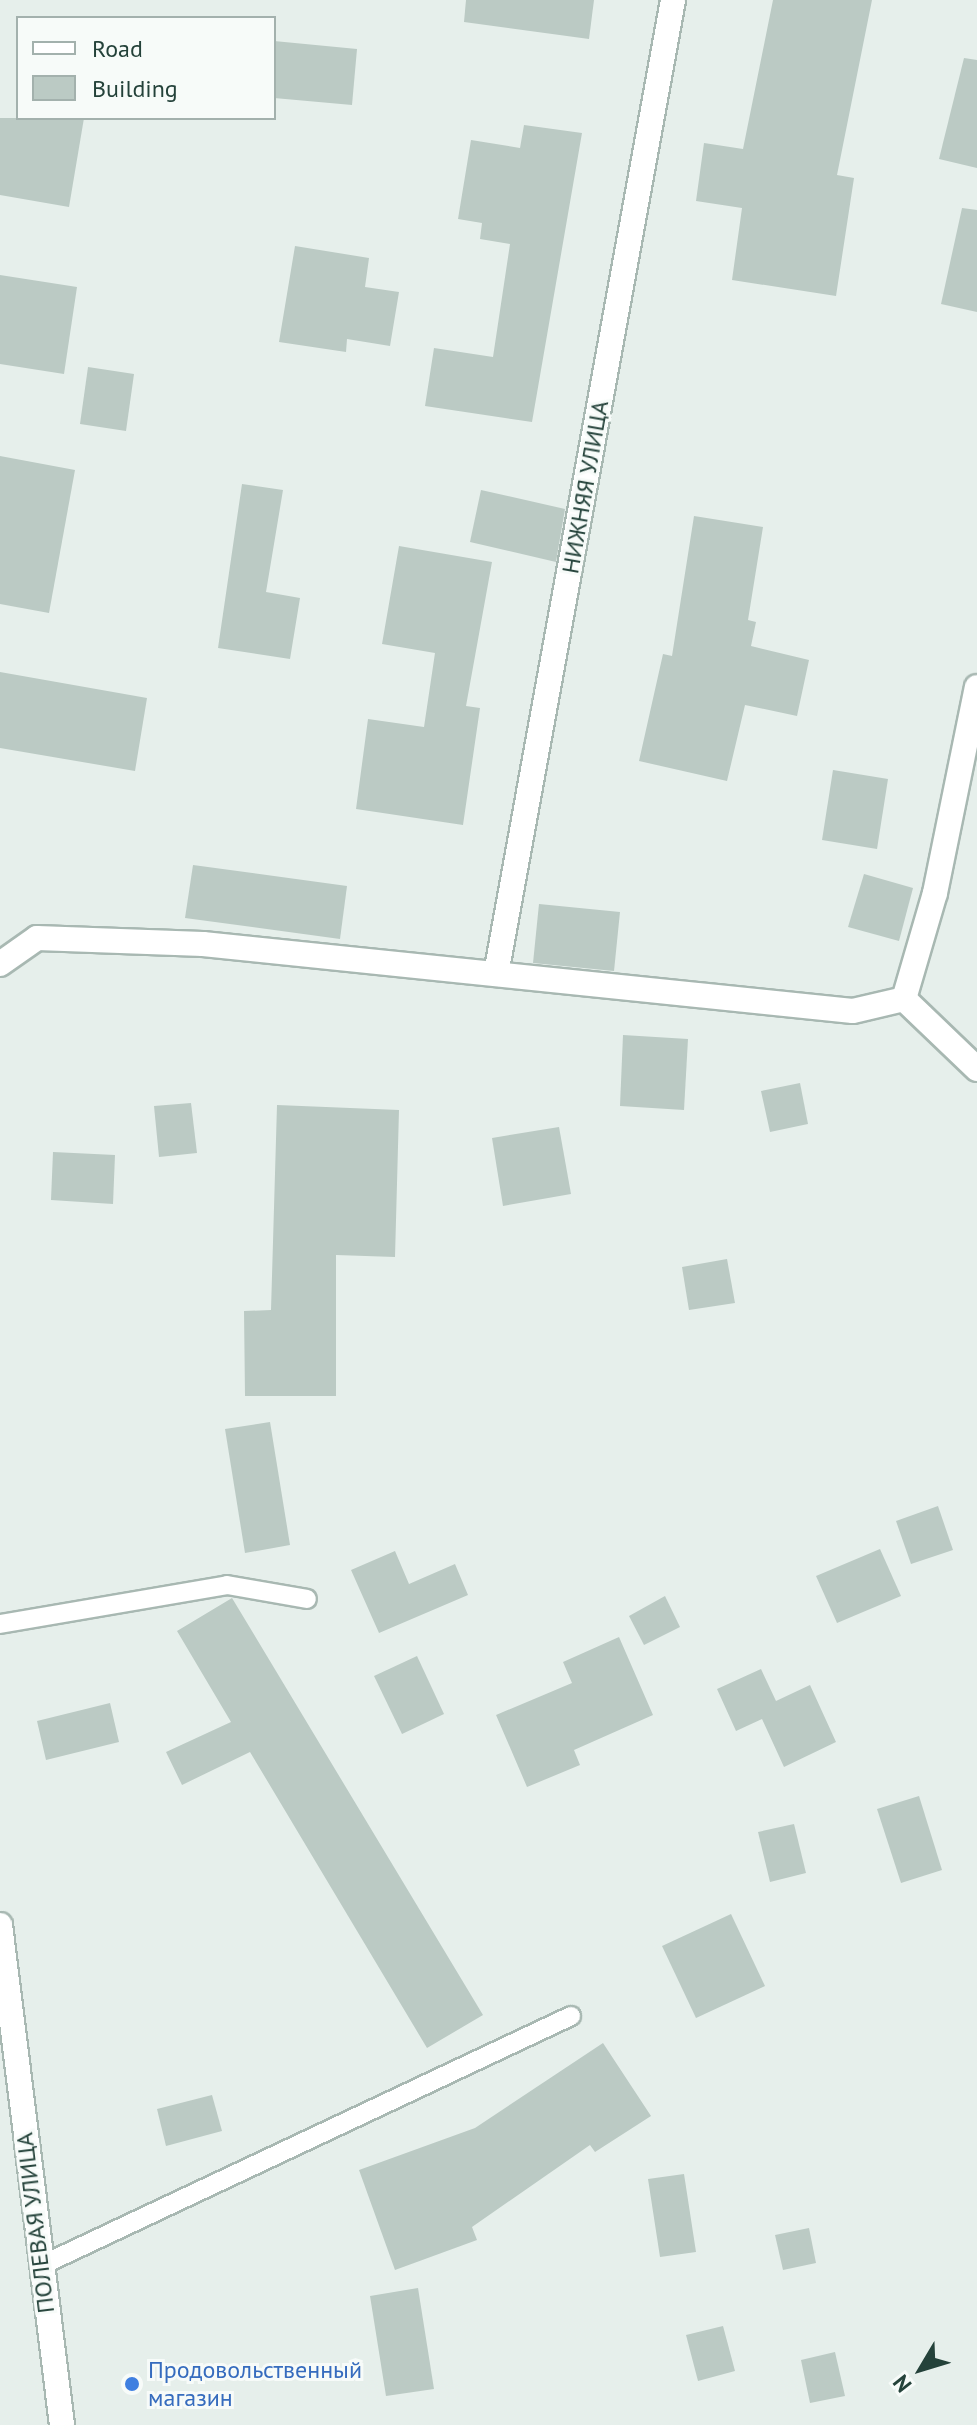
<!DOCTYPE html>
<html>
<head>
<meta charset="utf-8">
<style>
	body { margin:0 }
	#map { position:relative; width:977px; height:2425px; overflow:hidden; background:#e6efeb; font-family:"PT Sans",sans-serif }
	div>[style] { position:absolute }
	.building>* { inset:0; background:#bbcac4 }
	.roads { filter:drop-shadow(2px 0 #a8b8b2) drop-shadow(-2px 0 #a8b8b2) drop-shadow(0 2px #a8b8b2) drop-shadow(0 -2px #a8b8b2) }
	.service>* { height:18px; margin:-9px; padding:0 9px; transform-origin:9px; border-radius:9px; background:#fff }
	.minor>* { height:24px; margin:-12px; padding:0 12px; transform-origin:12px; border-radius:12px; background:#fff }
	.dots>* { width:22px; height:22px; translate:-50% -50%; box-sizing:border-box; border:4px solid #f7fbf9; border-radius:50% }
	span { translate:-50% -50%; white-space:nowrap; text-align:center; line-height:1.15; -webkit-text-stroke:6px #f7fbf9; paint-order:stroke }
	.street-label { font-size:24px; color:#24423a }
	.shop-label { font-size:24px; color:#366cbe }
	.left { translate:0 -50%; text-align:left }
	.legend { position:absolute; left:16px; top:16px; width:260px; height:104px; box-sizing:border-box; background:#f7fbf9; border:2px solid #a3b1ad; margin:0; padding:10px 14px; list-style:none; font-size:24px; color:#24423a }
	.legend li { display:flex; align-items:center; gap:16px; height:40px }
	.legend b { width:40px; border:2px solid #a3b1ad }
	.north { position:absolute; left:881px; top:2329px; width:80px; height:80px; -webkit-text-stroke:6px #f7fbf9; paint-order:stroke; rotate:232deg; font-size:22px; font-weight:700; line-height:32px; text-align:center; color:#24423a }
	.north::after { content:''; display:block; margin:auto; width:28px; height:36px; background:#24423a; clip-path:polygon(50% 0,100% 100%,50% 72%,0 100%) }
</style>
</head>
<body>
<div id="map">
	<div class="building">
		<i style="clip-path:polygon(466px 0,594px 0,589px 39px,464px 22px)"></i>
		<i style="clip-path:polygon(773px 0,872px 0,837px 175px,854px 178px,836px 296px,732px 280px,742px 208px,696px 201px,704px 143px,743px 149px)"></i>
		<i style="clip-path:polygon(274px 41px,357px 49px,352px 105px,274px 98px)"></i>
		<i style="clip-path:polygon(964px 58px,977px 60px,977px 168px,939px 159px)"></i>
		<i style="clip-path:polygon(0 118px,84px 118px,69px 207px,0 195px)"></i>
		<i style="clip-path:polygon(524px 125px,582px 133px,532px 422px,425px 406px,434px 348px,493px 357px,510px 244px,480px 239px,482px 223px,458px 219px,471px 140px,520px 148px)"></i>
		<i style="clip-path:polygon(962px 208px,977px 210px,977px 312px,941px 304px)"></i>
		<i style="clip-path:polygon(295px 246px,369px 258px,365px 287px,399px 292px,390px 346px,347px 339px,346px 352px,279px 342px)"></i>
		<i style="clip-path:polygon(0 275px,77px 287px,64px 374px,0 364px)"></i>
		<i style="clip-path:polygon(88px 367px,134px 374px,126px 431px,80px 424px)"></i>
		<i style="clip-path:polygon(0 456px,75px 470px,49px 613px,0 604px)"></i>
		<i style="clip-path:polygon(242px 484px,283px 490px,266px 592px,300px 598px,290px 659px,218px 648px)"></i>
		<i style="clip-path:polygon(481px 490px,565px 509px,556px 562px,470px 542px)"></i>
		<i style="clip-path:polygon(694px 516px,763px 527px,748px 620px,756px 622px,751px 646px,809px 660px,797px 716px,745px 705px,727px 781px,639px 761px,663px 654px,672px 656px)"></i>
		<i style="clip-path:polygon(399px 546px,492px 562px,466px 706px,480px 708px,463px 825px,356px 809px,368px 719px,424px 727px,435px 653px,382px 644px)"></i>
		<i style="clip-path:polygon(0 672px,147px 698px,135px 771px,0 748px)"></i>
		<i style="clip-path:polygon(833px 770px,888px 779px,877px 849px,822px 840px)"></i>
		<i style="clip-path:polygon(193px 865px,347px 886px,340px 939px,185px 918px)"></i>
		<i style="clip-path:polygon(864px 874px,913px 888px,899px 941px,848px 927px)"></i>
		<i style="clip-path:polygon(539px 904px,620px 912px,614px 971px,533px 963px)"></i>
		<i style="clip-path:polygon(623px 1035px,688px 1039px,684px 1110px,620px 1106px)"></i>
		<i style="clip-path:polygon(800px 1083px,808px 1124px,770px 1132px,761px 1091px)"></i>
		<i style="clip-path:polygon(191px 1103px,197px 1153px,159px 1157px,154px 1106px)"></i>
		<i style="clip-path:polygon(277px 1105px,399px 1110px,395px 1257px,336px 1255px,336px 1396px,245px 1396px,244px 1311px,271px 1310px)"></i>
		<i style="clip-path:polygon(559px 1127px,571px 1194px,503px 1206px,492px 1138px)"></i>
		<i style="clip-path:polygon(53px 1152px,115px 1155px,113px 1204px,51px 1200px)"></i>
		<i style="clip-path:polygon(727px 1259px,735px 1303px,689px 1310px,682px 1267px)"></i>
		<i style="clip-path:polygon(270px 1422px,290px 1545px,245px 1553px,225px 1429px)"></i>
		<i style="clip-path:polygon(938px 1506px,953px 1550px,911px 1564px,896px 1521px)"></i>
		<i style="clip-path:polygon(880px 1549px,901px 1596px,837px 1623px,816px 1576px)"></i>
		<i style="clip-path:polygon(395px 1551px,409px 1584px,455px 1564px,468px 1595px,379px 1633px,351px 1570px)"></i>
		<i style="clip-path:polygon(665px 1596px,680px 1627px,644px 1645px,629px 1616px)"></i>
		<i style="clip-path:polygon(232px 1598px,483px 2015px,427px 2048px,250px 1752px,182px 1785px,166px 1752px,231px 1722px,177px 1631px)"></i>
		<i style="clip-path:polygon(619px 1637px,653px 1715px,574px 1750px,580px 1765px,527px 1787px,496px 1715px,572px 1683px,563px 1662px)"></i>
		<i style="clip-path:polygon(417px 1656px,444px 1714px,402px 1734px,374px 1676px)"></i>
		<i style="clip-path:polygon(761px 1669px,776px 1701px,810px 1685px,836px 1742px,784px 1767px,762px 1719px,736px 1731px,717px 1689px)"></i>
		<i style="clip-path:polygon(110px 1703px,119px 1742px,46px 1760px,37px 1721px)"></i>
		<i style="clip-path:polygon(919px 1796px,942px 1870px,901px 1883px,877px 1809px)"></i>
		<i style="clip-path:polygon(794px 1824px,806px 1873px,770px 1882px,758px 1832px)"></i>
		<i style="clip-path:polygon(731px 1914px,765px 1986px,696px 2018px,662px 1946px)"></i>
		<i style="clip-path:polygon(603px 2043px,651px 2116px,595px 2152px,590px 2145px,472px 2227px,477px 2240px,395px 2270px,359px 2170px,475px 2128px)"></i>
		<i style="clip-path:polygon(212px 2095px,222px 2131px,166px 2146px,157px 2109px)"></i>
		<i style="clip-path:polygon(684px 2174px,696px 2252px,660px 2257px,648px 2179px)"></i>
		<i style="clip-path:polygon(809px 2228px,816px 2263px,783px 2270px,775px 2235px)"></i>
		<i style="clip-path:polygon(418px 2288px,434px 2389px,386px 2396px,370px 2296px)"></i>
		<i style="clip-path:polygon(723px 2326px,735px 2371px,698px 2381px,686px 2335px)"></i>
		<i style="clip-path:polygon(835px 2352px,845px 2396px,810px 2403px,801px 2360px)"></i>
	</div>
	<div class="roads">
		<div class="service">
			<i style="left:0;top:1624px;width:230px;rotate:-9.7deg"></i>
			<i style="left:227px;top:1585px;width:81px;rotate:9.9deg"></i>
			<i style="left:40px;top:2266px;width:587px;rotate:-25.21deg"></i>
		</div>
		<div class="minor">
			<i style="left:0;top:964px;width:45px;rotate:-35.1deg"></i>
			<i style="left:37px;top:938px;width:166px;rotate:2.1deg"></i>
			<i style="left:203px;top:944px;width:653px;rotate:5.89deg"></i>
			<i style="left:853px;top:1011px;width:52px;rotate:-13.2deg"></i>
			<i style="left:496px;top:974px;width:990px;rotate:-79.7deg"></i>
			<i style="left:904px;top:999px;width:110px;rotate:-73.7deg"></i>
			<i style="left:935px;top:893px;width:210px;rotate:-78.5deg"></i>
			<i style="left:904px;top:999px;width:101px;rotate:43.8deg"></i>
			<i style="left:0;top:1925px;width:504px;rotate:82.93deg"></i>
		</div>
	</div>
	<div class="dots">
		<i style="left:132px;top:2384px;background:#3f7fe0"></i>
	</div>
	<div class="street-label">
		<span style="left:585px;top:487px;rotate:-80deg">НИЖНЯЯ УЛИЦА</span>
		<span style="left:35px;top:2223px;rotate:-97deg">ПОЛЕВАЯ УЛИЦА</span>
	</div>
	<div class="shop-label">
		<span class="left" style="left:148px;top:2384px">Продовольственный<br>магазин</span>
	</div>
	<ul class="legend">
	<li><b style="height:10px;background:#fff"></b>Road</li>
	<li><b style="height:22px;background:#bbcac4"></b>Building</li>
	</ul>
	<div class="north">N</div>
</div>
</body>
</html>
